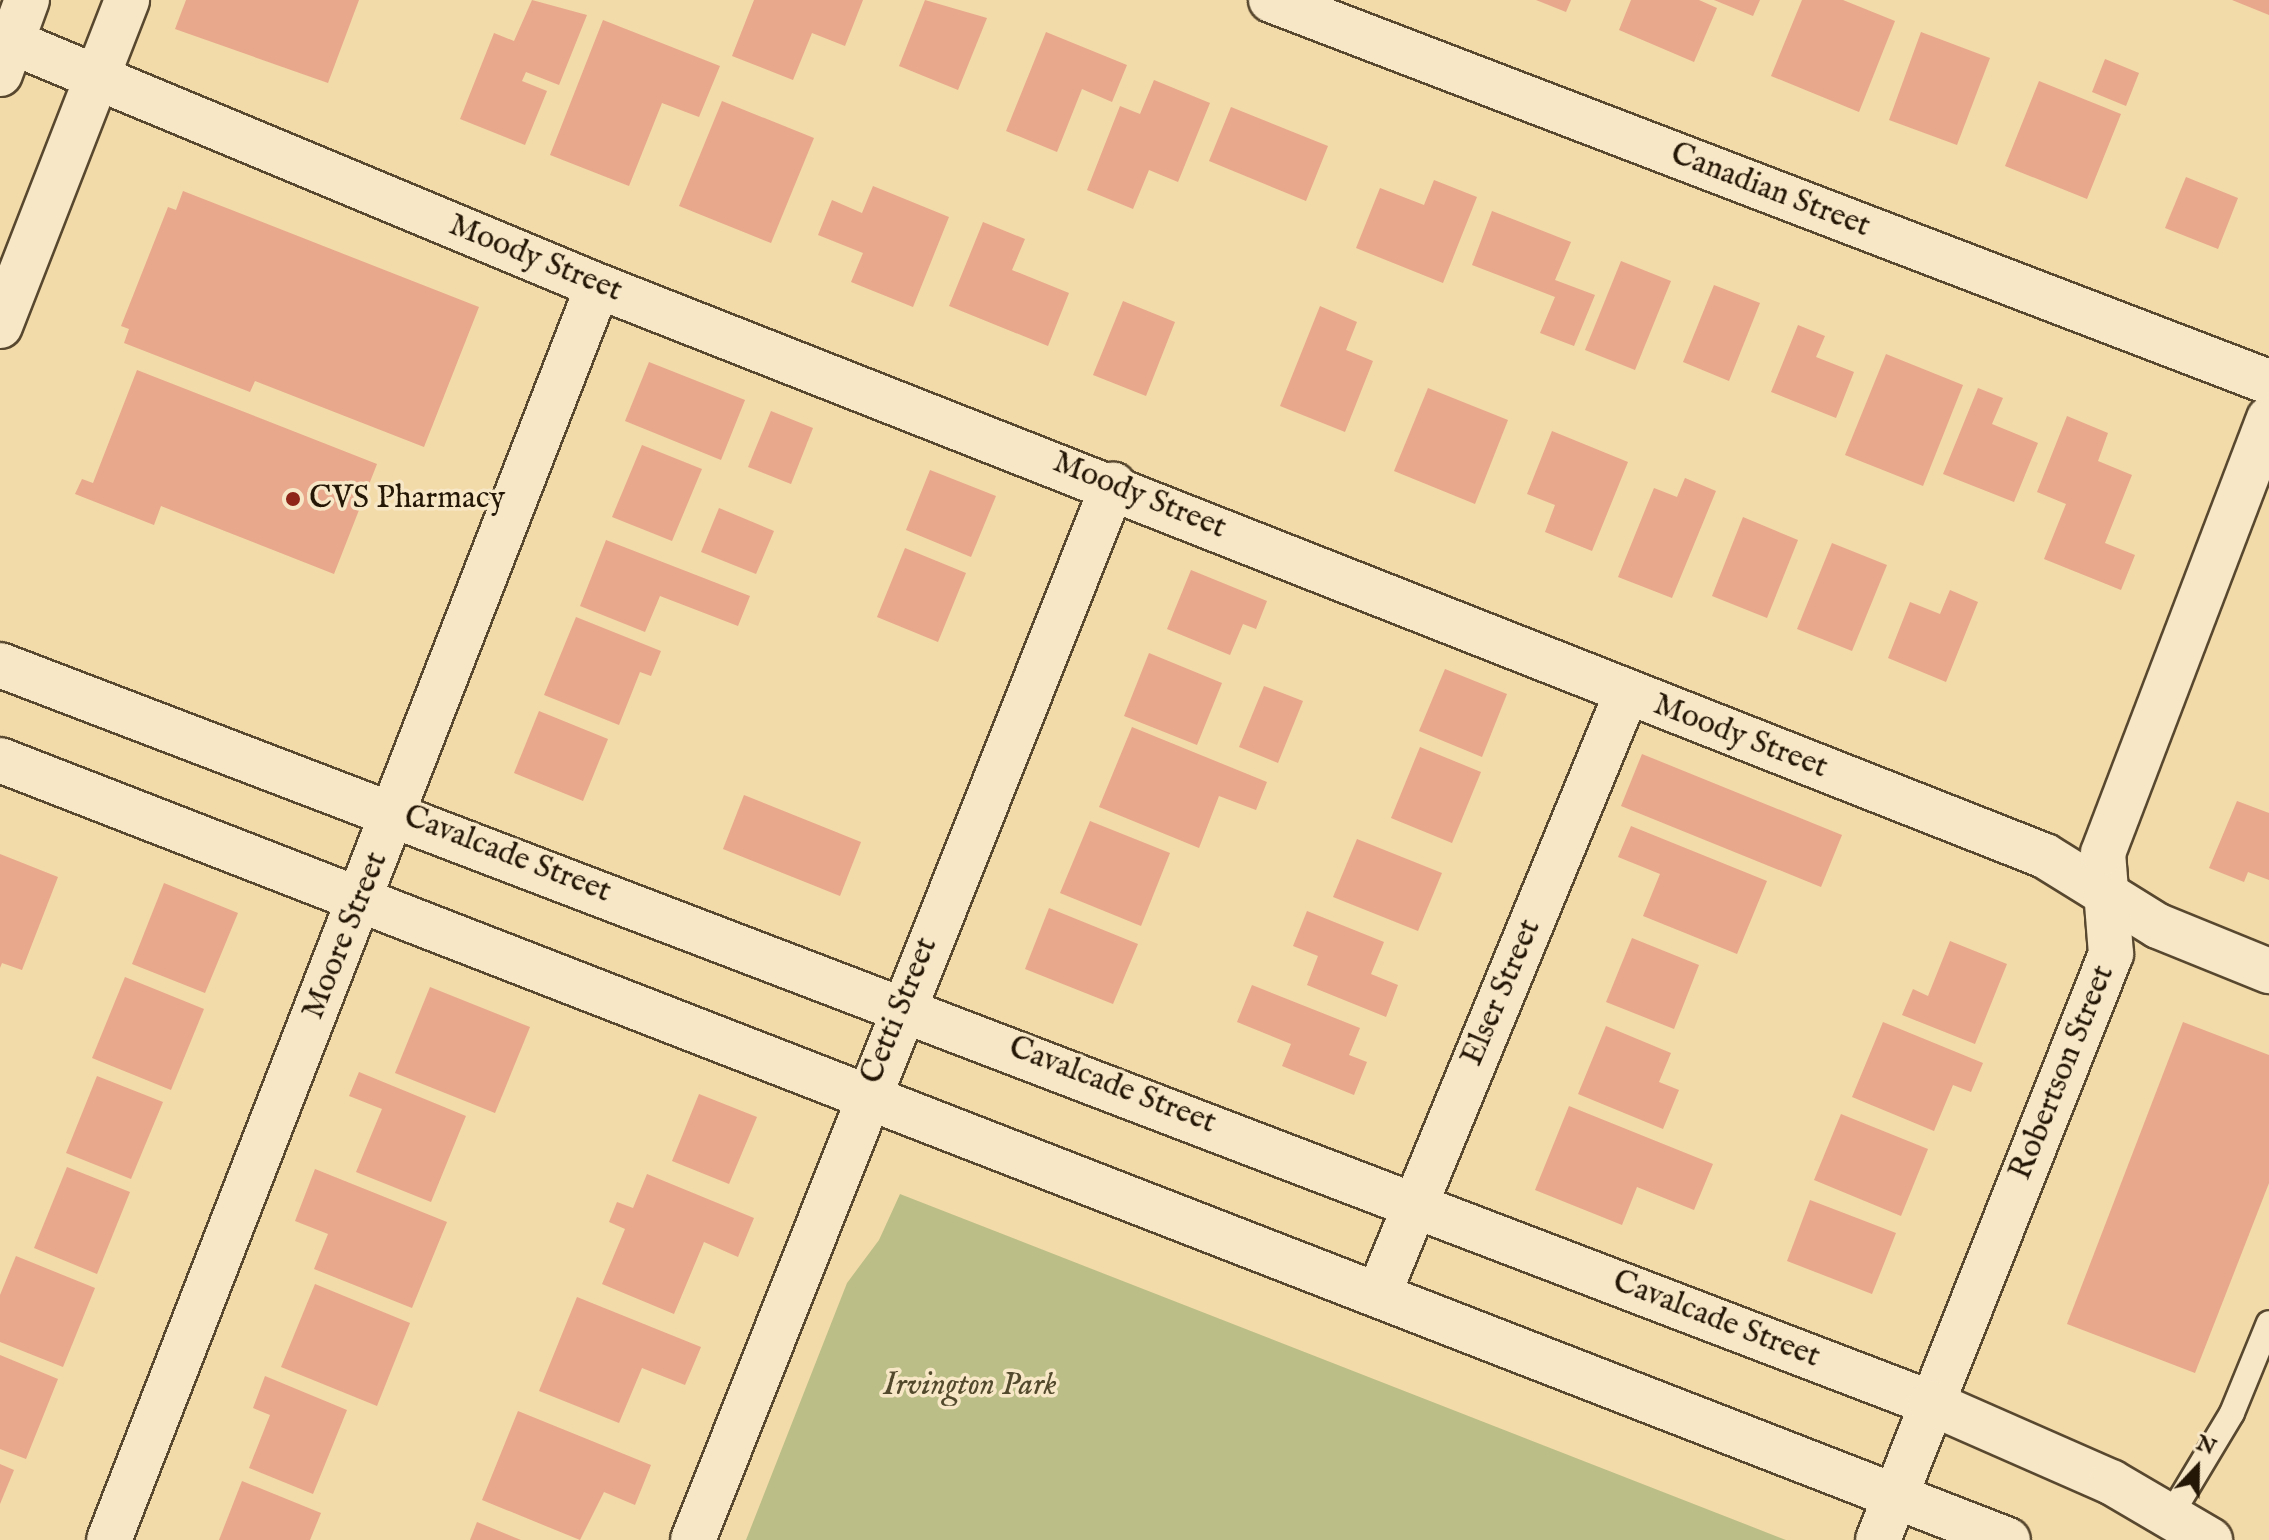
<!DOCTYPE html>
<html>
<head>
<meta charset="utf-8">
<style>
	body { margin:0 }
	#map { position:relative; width:2269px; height:1540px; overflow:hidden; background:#f3daa9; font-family:"IM FELL English",serif }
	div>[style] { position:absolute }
	.green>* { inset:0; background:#bbbf87 }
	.building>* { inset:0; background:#e7a88c }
	.roads { filter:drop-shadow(2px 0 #58482f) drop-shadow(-2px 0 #58482f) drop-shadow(0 2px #58482f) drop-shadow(0 -2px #58482f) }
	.lane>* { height:24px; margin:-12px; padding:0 12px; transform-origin:12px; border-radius:12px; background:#f7e7c7 }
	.street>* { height:44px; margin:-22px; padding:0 22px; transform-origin:22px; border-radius:22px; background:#f7e7c7 }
	.secondary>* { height:44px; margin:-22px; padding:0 22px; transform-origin:22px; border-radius:22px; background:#f7e7c7 }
	.dots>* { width:22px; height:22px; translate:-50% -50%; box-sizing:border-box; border:4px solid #f7e7c7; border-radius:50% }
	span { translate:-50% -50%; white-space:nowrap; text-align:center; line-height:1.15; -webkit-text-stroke:7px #f7e7c7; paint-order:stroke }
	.street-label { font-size:32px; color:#251706 }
	.poi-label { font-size:32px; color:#251706 }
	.left { translate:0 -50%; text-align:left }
	.park-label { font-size:32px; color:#52492d; font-style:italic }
	.north { position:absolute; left:2157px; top:1428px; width:80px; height:80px; -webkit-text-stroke:6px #f7e7c7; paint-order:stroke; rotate:22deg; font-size:22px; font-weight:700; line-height:32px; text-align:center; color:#251706 }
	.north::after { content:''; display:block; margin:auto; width:28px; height:36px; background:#251706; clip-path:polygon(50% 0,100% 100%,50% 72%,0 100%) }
</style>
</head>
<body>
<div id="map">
	<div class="green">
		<i style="clip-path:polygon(900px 1194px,1786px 1540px,746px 1540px,847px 1283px,879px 1240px)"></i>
	</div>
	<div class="building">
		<i style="clip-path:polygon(186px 0,359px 0,328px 83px,175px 29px)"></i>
		<i style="clip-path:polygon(532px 0,587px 15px,559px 85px,526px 72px,522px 81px,547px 91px,525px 145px,460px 119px,494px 33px,514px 41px)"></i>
		<i style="clip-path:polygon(754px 0,863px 0,845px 46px,812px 33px,793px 80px,732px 56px)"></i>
		<i style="clip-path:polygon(925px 0,987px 18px,958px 90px,899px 66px)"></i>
		<i style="clip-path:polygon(1536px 0,1571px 0,1566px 12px)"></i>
		<i style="clip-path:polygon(1631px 0,1699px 0,1717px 8px,1694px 62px,1619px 30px)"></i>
		<i style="clip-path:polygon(1714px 0,1760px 0,1753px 16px)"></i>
		<i style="clip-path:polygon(1802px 0,1843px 0,1895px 21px,1859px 112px,1771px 76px)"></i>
		<i style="clip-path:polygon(2232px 0,2269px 0,2269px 15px)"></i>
		<i style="clip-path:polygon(603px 20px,720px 66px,699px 117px,662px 103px,629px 186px,550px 155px)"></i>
		<i style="clip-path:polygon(1046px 32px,1127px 65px,1112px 102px,1082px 89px,1057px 152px,1006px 131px)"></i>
		<i style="clip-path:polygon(1921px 32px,1990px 58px,1957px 145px,1889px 120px)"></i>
		<i style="clip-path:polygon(2105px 59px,2139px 73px,2126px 106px,2092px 92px)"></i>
		<i style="clip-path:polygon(1154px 80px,1210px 103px,1178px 182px,1149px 170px,1133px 209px,1087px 190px,1120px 106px,1140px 114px)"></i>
		<i style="clip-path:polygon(2039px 81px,2121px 114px,2087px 199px,2005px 166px)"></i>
		<i style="clip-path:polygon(722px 101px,814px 138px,771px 243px,679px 206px)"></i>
		<i style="clip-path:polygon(1231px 107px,1328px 146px,1306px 201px,1209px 161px)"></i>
		<i style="clip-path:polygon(2186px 177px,2238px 198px,2218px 249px,2165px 228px)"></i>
		<i style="clip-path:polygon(1434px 180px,1477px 197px,1443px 283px,1356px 248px,1380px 188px,1424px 205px)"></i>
		<i style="clip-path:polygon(873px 186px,949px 217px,913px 307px,851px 282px,863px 253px,818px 235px,832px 200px,862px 213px)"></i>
		<i style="clip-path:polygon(183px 191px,479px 307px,424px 447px,255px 381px,250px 392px,124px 343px,129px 329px,121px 326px,168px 207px,176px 210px)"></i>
		<i style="clip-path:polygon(1492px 211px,1571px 242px,1555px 280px,1595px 295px,1574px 346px,1540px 333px,1555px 297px,1472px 265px)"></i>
		<i style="clip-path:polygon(983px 222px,1025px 239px,1012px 270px,1069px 293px,1048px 346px,949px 306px)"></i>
		<i style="clip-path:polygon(1621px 261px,1671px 281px,1635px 370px,1585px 350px)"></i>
		<i style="clip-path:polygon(1714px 285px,1760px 303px,1729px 381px,1683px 362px)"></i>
		<i style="clip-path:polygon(1123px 301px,1175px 322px,1146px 396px,1093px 375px)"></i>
		<i style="clip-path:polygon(1320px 306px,1357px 322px,1346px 350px,1373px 361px,1345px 432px,1280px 406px)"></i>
		<i style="clip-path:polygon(1798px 325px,1825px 336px,1816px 357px,1854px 372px,1836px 418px,1771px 392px)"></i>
		<i style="clip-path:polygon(1886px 354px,1963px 385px,1923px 486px,1845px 455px)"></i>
		<i style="clip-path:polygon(649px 362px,745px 400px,721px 460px,625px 421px)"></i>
		<i style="clip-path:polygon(137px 370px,377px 464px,334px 574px,161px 506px,154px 525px,75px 494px,82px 479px,93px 483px)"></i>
		<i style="clip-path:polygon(1428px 388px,1508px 420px,1475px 504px,1394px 471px)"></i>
		<i style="clip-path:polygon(1978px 388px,2003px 398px,1992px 424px,2038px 443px,2014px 502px,1943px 474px)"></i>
		<i style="clip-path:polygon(771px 411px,813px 428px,791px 484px,748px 467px)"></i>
		<i style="clip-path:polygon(2067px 416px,2108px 433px,2098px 461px,2132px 475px,2105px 543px,2135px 555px,2121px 590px,2044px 559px,2066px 504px,2037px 492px)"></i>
		<i style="clip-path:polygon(1552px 431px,1628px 462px,1592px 551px,1545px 532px,1555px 505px,1527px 494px)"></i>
		<i style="clip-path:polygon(642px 445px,702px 469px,672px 541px,612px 517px)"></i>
		<i style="clip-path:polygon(930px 470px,996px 496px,971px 557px,906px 530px)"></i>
		<i style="clip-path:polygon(1685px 478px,1716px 491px,1672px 598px,1618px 577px,1654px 488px,1677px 497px)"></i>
		<i style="clip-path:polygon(719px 508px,774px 531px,756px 574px,701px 552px)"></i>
		<i style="clip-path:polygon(1743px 517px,1798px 540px,1767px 618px,1712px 596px)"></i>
		<i style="clip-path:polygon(606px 540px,750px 596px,738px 626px,660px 596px,645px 632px,580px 606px)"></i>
		<i style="clip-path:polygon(1832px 543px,1887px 565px,1852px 651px,1797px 629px)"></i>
		<i style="clip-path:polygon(905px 548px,966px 573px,938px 642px,877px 617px)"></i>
		<i style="clip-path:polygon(1191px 570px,1267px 601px,1256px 629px,1243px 624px,1230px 655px,1167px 629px)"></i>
		<i style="clip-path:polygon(1950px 590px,1978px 602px,1946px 682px,1888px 658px,1910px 602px,1940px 614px)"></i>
		<i style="clip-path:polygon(576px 617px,661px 651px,651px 676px,640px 672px,619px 725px,544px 695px)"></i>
		<i style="clip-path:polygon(1149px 653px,1222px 683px,1197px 745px,1124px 716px)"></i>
		<i style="clip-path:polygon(1445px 669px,1507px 694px,1482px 757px,1419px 731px)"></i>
		<i style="clip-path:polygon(1264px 686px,1303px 701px,1278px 763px,1239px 747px)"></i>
		<i style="clip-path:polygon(539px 711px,608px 739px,583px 801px,514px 773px)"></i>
		<i style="clip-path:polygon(1132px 727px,1267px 782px,1256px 810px,1219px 796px,1199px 848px,1099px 807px)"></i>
		<i style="clip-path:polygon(1420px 747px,1481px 772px,1452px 843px,1391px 818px)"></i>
		<i style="clip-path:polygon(1642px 754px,1842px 835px,1821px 887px,1621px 806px)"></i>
		<i style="clip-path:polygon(744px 795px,861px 842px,840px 896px,723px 849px)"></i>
		<i style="clip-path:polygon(2237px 801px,2269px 813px,2269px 880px,2248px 872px,2244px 882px,2209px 868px)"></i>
		<i style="clip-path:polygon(1090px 821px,1170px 853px,1141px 926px,1060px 893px)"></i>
		<i style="clip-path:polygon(1631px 826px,1767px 881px,1737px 954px,1643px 916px,1660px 874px,1618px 857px)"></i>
		<i style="clip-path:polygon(1357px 839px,1442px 873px,1418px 931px,1333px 897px)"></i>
		<i style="clip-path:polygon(0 854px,58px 877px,22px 970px,2px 963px,0 968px)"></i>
		<i style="clip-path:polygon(164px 883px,238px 913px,205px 993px,132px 964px)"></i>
		<i style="clip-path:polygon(1049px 908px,1138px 944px,1113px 1004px,1025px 969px)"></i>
		<i style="clip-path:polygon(1307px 911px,1384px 942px,1371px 974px,1398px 985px,1386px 1017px,1307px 985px,1318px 956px,1293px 946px)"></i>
		<i style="clip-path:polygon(1632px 938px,1699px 965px,1674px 1029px,1606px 1002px)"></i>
		<i style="clip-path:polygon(1950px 941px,2007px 964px,1975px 1044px,1902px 1015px,1913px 989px,1928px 996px)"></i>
		<i style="clip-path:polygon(125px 977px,204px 1009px,171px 1090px,92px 1058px)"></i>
		<i style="clip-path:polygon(1252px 985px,1360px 1028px,1349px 1055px,1367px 1062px,1354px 1095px,1282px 1066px,1291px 1044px,1237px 1022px)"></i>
		<i style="clip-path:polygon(430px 987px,530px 1027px,495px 1113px,395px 1073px)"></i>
		<i style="clip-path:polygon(1883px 1022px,1983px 1063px,1971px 1092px,1953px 1085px,1934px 1131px,1852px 1097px)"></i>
		<i style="clip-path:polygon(2183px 1022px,2269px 1055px,2269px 1183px,2195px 1373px,2067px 1324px)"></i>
		<i style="clip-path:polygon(1606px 1026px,1671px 1053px,1659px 1082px,1679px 1090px,1663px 1129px,1578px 1094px)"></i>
		<i style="clip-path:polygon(359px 1072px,466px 1116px,431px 1202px,356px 1172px,382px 1109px,349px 1096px)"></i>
		<i style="clip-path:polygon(97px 1076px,163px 1102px,131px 1179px,66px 1153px)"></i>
		<i style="clip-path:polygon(699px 1094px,757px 1117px,729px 1184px,672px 1161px)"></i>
		<i style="clip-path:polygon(1569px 1106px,1713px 1164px,1694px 1210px,1637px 1187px,1622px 1225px,1535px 1190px)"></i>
		<i style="clip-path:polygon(1841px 1114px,1928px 1149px,1901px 1216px,1814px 1180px)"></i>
		<i style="clip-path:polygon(67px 1167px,130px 1192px,97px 1274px,34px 1248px)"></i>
		<i style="clip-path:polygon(315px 1169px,447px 1222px,412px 1308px,314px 1269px,328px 1234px,295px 1221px)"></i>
		<i style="clip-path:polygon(647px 1174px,754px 1218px,738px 1257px,704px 1242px,674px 1314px,602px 1284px,625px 1229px,609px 1222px,617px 1202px,633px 1208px)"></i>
		<i style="clip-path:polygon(1810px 1200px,1896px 1233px,1872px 1294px,1787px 1261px)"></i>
		<i style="clip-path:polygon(16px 1256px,95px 1288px,63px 1367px,0 1342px,0 1295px)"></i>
		<i style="clip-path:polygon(315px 1284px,410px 1323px,377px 1406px,281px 1367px)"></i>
		<i style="clip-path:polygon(577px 1297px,701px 1347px,685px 1385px,642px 1368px,619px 1423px,539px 1391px)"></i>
		<i style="clip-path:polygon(0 1355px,58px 1379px,26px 1459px,0 1449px)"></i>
		<i style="clip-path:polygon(265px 1376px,347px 1410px,313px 1494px,249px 1468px,270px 1415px,253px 1408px)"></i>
		<i style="clip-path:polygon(518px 1411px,651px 1465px,635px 1505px,604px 1492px,580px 1540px,482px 1500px)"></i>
		<i style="clip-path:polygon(0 1464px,14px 1470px,0 1504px)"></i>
		<i style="clip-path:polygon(242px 1481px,321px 1513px,310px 1540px,219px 1540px)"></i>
		<i style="clip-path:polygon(477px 1522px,521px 1540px,470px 1540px)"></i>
	</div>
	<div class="roads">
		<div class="lane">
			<i style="left:2169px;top:1518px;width:122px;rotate:-59deg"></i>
			<i style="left:2232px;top:1413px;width:97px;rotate:-67.7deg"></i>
		</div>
		<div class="street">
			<i style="left:1271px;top:0;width:1069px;rotate:20.95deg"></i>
			<i style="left:0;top:37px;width:648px;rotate:22.61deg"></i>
			<i style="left:598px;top:286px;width:1555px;rotate:21.5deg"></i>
			<i style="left:2045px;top:856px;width:133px;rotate:31.8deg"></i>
			<i style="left:2158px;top:926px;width:120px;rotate:22.1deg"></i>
			<i style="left:1379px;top:1293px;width:650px;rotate:-67.58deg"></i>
			<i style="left:109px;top:1540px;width:1346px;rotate:-68.7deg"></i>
			<i style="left:693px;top:1540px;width:1136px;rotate:-68.29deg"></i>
			<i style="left:1878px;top:1540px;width:631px;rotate:-68.32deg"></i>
			<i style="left:2111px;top:954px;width:101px;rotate:-94.5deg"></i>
			<i style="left:2103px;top:853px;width:465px;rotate:-69.1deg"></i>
		</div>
		<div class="secondary">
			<i style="left:0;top:74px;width:79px;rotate:-70deg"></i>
			<i style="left:0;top:326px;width:350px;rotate:-68.7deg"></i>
			<i style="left:0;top:665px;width:2067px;rotate:20.92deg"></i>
			<i style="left:1931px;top:1403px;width:197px;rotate:23.7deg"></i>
			<i style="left:2111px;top:1482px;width:115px;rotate:30.4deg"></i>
			<i style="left:0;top:760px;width:2154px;rotate:21.23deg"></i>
		</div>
	</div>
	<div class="dots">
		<i style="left:293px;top:499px;background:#8f2418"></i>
	</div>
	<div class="street-label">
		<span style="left:1770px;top:191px;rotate:21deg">Canadian Street</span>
		<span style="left:535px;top:259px;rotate:22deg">Moody Street</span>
		<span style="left:1139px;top:496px;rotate:22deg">Moody Street</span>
		<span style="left:1740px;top:737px;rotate:21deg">Moody Street</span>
		<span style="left:507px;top:855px;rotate:21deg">Cavalcade Street</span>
		<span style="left:346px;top:936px;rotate:-68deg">Moore Street</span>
		<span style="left:1502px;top:993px;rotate:-67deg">Elser Street</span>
		<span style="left:900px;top:1011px;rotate:-68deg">Cetti Street</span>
		<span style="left:2063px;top:1073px;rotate:-68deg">Robertson Street</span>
		<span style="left:1112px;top:1086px;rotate:21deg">Cavalcade Street</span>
		<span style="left:1716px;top:1320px;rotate:21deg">Cavalcade Street</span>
	</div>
	<div class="poi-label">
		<span class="left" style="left:309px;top:499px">CVS Pharmacy</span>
	</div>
	<div class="park-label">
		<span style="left:970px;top:1386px">Irvington Park</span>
	</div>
	<div class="north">N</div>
</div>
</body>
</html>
